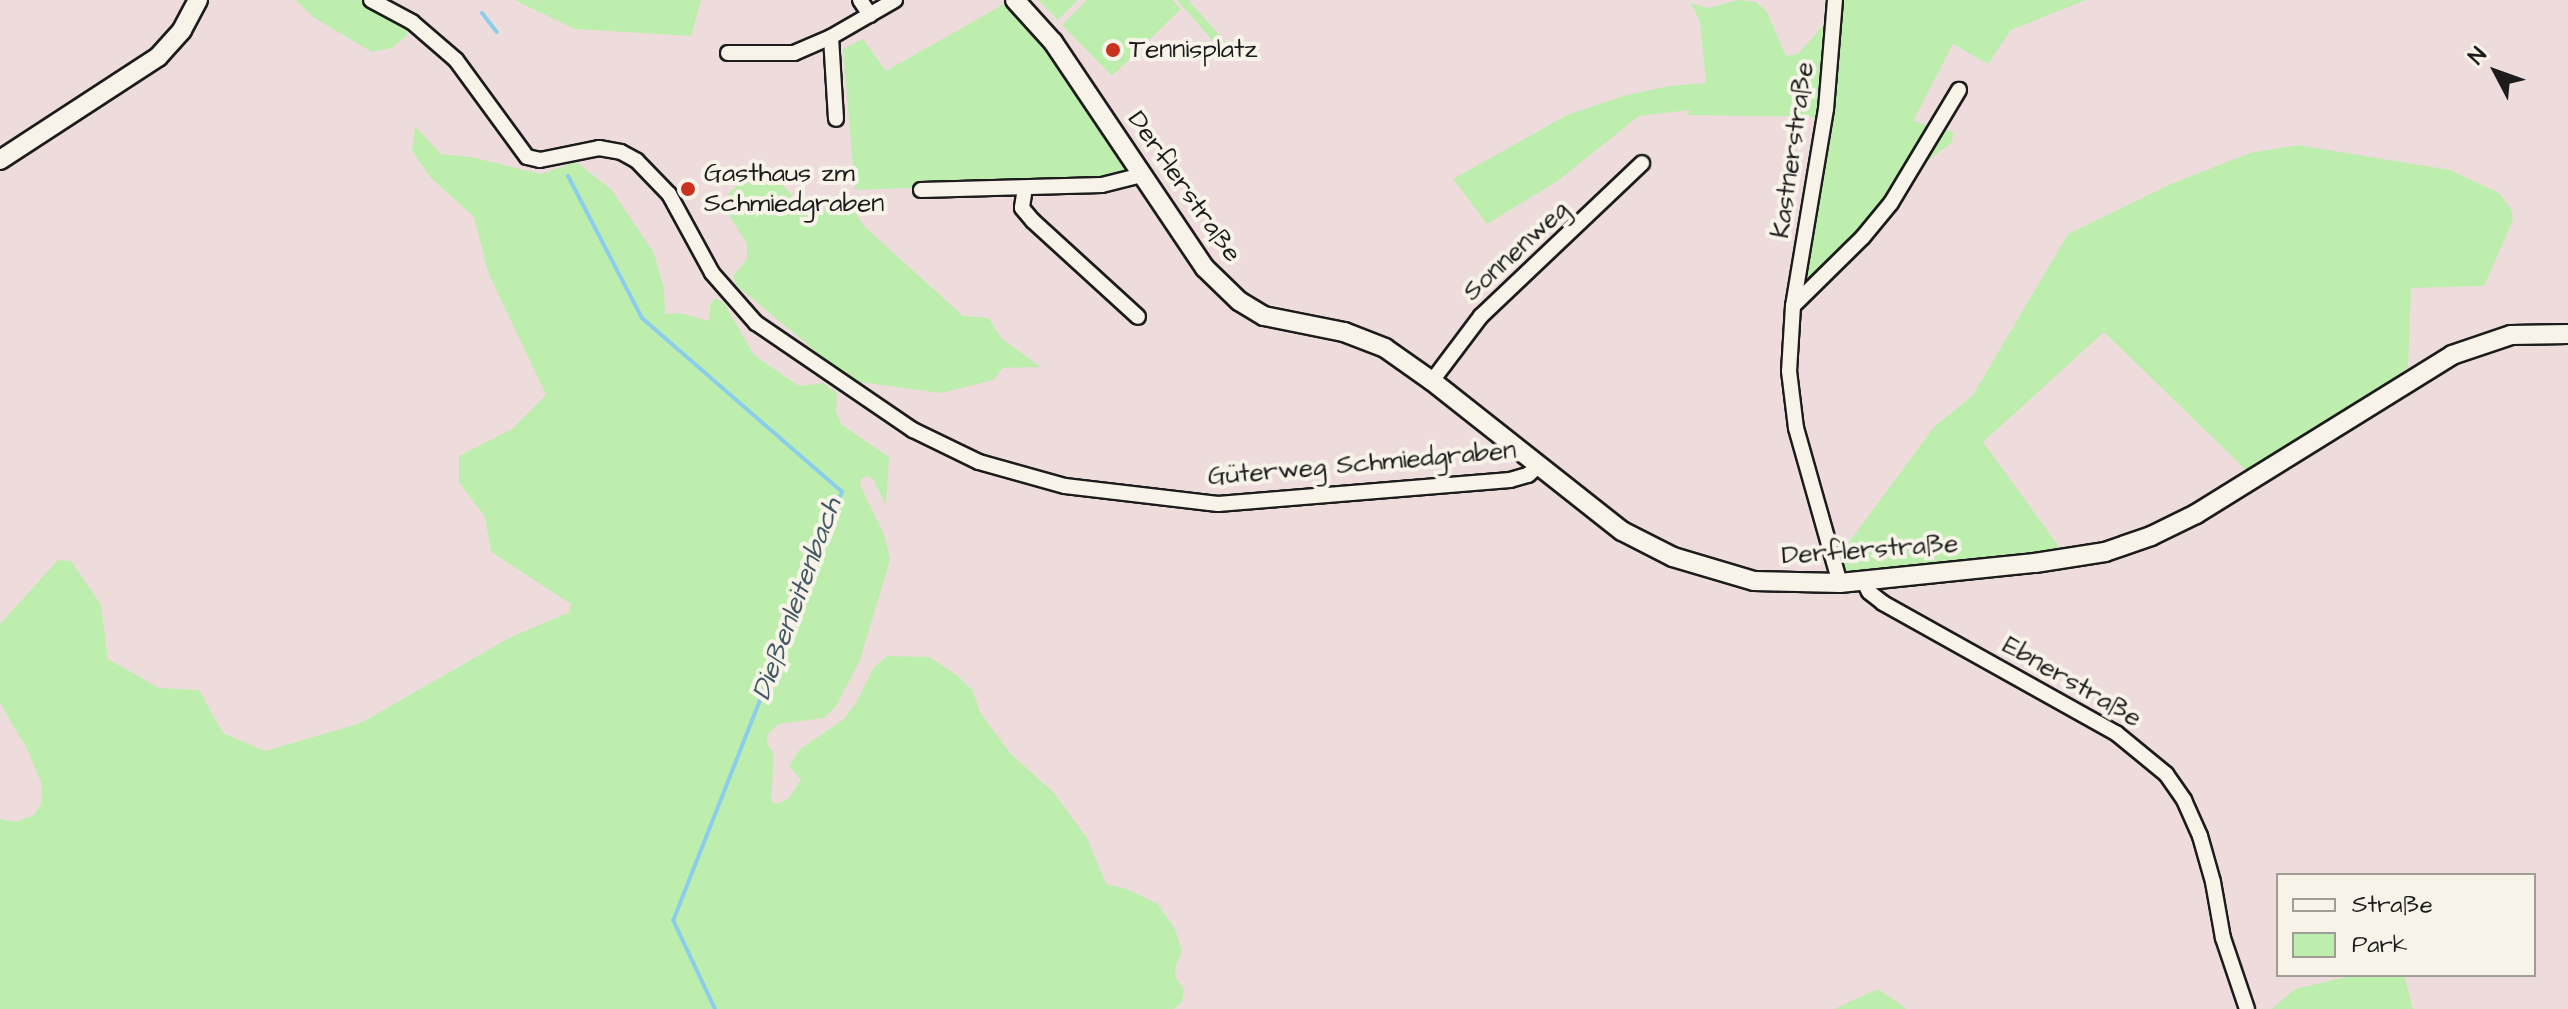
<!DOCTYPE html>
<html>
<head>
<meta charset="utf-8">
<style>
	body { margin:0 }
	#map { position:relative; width:2568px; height:1009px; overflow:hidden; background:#eedcdd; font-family:"Architects Daughter",sans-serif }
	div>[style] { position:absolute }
	.green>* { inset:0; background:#bdeeae }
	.stream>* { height:4px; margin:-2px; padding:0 2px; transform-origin:2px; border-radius:2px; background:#8bceec }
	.roads { filter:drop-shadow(2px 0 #1c1c1c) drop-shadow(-2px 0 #1c1c1c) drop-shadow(0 2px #1c1c1c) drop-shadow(0 -2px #1c1c1c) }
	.minor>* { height:14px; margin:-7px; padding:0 7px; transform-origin:7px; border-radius:7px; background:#f7f3e8 }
	.tertiary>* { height:18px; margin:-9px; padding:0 9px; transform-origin:9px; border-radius:9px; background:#f7f3e8 }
	.dots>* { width:22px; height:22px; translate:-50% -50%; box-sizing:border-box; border:4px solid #f7f3e8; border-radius:50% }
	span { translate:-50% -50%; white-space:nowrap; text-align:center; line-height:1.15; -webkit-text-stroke:8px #f7f3e8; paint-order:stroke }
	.poi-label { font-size:26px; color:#1c1c1c }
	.left { translate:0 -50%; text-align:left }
	.street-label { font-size:26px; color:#1c1c1c }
	.water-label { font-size:28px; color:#435a65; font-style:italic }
	.legend { position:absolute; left:2276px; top:873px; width:260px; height:104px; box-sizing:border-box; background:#f7f3e8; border:2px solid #9f9d96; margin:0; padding:10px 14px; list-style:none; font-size:24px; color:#1c1c1c }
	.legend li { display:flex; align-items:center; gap:16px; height:40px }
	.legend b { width:40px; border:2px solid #9f9d96 }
	.north { position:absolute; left:2456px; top:32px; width:80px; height:80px; -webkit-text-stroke:6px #f7f3e8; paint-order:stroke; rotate:311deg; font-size:22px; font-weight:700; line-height:32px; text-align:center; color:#1c1c1c }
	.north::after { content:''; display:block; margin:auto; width:28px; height:36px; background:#1c1c1c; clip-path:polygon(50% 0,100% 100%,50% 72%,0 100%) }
</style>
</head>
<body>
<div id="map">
	<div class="green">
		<i style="clip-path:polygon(296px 0,362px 0,403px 23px,408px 35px,392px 48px,372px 52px,313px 17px)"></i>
		<i style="clip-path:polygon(514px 0,701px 0,691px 36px,575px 29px)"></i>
		<i style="clip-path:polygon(1038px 0,1078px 0,1058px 20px)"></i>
		<i style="clip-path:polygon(1087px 0,1172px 0,1181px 9px,1112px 76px,1062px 25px)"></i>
		<i style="clip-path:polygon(1177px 0,1188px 0,1226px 42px,1219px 48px)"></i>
		<i style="clip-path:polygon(1738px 0,1756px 2px,1767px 12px,1786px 56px,1798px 54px,1830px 18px,1821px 117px,1687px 115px,1690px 110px,1639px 116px,1556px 182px,1487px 224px,1453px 179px,1567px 115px,1623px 96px,1669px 86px,1706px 83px,1700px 22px,1691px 3px,1708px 8px)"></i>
		<i style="clip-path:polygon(1839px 0,2086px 0,2011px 30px,1988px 64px,1953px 44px,1913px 121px,1953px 132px,1952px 142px,1916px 170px,1812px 298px,1797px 305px,1836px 85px)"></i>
		<i style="clip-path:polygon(1004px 4px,1042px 39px,1126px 170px,1099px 181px,855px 190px,843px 49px,863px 39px,886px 71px)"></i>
		<i style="clip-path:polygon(415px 126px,441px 154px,471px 157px,541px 174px,576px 162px,611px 189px,654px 253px,664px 288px,665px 314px,680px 313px,709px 321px,710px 305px,715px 298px,724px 303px,754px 355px,799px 386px,823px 383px,837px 393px,836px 411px,841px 424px,889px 457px,886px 505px,873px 479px,867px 476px,861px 479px,860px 485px,885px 537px,890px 560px,860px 660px,836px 706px,824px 718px,778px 724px,768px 734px,767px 743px,774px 754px,771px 801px,776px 804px,788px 799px,801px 780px,789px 766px,800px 749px,844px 719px,856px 703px,874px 667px,887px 656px,929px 657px,957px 675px,973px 691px,980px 712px,1010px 753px,1054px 793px,1087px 838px,1106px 884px,1127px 889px,1158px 904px,1175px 929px,1182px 951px,1175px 968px,1176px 978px,1184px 990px,1182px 1002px,1174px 1009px,0 1009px,0 819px,16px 822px,34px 815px,42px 802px,41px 782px,27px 749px,0 703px,0 624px,58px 560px,71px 561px,101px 605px,108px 659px,159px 688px,199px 690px,223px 733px,265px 751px,361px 723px,511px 637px,570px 612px,571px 604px,491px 552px,485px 517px,459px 482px,459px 456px,512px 429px,546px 395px,488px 272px,474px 217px,431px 178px,412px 151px)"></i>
		<i style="clip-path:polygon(2298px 145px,2450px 170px,2499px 193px,2511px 209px,2513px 220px,2484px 286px,2411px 288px,2408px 367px,2382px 388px,2248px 472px,2104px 332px,1983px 442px,2063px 552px,1851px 575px,1825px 575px,1934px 427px,1973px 395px,2068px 234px,2171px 184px,2250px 153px)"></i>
		<i style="clip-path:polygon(763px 172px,773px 174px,797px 201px,799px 212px,852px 208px,865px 227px,963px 316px,989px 318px,1001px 338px,1041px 367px,1003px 368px,993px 380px,941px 393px,852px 381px,737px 286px,733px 276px,747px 259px,747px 244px,726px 210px,728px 194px,747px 176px)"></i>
		<i style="clip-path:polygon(2355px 975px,2404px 975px,2413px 1009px,2272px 1009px,2295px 989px)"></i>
		<i style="clip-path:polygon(1878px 989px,1907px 1009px,1834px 1009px)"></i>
	</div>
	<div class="stream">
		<i style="left:482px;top:13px;width:24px;rotate:52deg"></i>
		<i style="left:568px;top:176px;width:160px;rotate:62.5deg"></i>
		<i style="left:642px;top:318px;width:265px;rotate:41deg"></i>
		<i style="left:842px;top:492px;width:460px;rotate:111.5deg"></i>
		<i style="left:673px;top:920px;width:98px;rotate:64.7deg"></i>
	</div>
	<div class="roads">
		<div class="minor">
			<i style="left:371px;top:0;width:47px;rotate:28.2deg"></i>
			<i style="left:412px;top:22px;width:58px;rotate:40.8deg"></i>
			<i style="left:456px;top:60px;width:120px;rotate:53.8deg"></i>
			<i style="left:527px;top:157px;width:13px;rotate:13deg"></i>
			<i style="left:540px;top:160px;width:60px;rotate:-11.5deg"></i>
			<i style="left:599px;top:148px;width:22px;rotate:10deg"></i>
			<i style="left:621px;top:152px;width:18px;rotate:29deg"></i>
			<i style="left:637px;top:161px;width:46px;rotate:45.9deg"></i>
			<i style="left:669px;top:194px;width:90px;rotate:61.4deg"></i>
			<i style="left:712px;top:273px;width:67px;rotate:48.7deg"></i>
			<i style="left:756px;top:323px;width:190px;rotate:34.3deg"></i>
			<i style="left:913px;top:430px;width:73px;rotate:25.9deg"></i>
			<i style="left:979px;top:462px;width:89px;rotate:15.6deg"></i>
			<i style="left:1065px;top:486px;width:154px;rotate:6.7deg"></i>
			<i style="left:1218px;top:504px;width:293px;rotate:-4.7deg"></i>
			<i style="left:1510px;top:480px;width:19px;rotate:-16deg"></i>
			<i style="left:1528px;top:475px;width:12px;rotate:-42deg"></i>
			<i style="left:860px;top:0;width:18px;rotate:56deg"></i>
			<i style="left:1835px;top:0;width:109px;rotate:94.7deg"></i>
			<i style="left:1826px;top:109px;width:200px;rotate:99.5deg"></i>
			<i style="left:1793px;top:306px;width:65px;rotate:93.5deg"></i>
			<i style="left:1789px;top:371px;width:57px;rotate:83deg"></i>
			<i style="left:1796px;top:428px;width:161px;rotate:74.2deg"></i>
			<i style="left:831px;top:37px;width:82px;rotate:86.5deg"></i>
			<i style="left:728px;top:53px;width:66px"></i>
			<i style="left:794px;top:53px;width:40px;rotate:-23.4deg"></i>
			<i style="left:831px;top:37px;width:74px;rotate:-30deg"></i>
			<i style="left:1025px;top:188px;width:20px;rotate:99deg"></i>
			<i style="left:1022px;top:208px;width:17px;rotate:50deg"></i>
			<i style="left:1033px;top:221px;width:142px;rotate:42.4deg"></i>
			<i style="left:921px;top:190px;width:181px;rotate:-1.6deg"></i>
			<i style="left:1102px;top:185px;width:41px;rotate:-14deg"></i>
			<i style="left:1793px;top:306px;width:98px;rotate:-44.6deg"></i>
			<i style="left:1863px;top:237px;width:44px;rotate:-50.5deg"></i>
			<i style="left:1891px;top:203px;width:132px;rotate:-59deg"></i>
			<i style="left:1432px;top:381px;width:81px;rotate:-53deg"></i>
			<i style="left:1481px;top:316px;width:222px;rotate:-43.5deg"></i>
			<i style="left:1863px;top:580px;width:13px;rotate:63deg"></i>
			<i style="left:1869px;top:592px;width:18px;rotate:38deg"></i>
			<i style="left:1883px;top:603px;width:267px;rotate:29.2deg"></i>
			<i style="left:2116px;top:733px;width:65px;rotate:39.4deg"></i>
			<i style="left:2166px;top:774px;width:32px;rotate:55deg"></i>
			<i style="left:2184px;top:800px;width:39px;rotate:66deg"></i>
			<i style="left:2200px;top:836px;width:48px;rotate:74.2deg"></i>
			<i style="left:2213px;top:882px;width:57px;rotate:79.9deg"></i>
			<i style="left:2223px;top:938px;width:75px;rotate:71.3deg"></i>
		</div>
		<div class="tertiary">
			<i style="left:1015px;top:0;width:57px;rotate:47.9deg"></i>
			<i style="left:1053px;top:42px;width:272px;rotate:56.1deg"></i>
			<i style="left:1205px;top:268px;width:47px;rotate:44.1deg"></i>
			<i style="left:1239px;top:301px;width:29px;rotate:31deg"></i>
			<i style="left:1264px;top:316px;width:82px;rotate:11.3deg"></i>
			<i style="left:1344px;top:332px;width:44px;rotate:21.3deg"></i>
			<i style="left:1385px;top:348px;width:57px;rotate:35.1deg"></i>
			<i style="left:1432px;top:381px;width:242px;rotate:38.3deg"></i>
			<i style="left:1622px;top:531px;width:57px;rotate:27deg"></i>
			<i style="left:1673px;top:557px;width:84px;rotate:16.5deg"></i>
			<i style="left:1754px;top:581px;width:86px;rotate:1.3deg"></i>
			<i style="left:1840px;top:583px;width:196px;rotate:-5.9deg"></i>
			<i style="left:2035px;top:563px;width:71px;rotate:-8.9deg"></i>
			<i style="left:2105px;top:552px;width:49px;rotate:-19.2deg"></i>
			<i style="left:2151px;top:536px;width:50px;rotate:-26.1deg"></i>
			<i style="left:2196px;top:514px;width:301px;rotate:-31.8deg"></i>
			<i style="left:2452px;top:355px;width:62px;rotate:-18.7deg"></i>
			<i style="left:2511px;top:335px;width:57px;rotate:-1deg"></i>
			<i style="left:0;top:160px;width:189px;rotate:-33.1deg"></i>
			<i style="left:158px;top:57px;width:36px;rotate:-48deg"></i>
			<i style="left:182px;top:30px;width:34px;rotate:-62deg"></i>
		</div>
	</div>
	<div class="dots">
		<i style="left:1113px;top:50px;background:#c8321e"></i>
		<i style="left:688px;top:189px;background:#c8321e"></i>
	</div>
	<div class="poi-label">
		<span class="left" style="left:1129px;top:50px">Tennisplatz</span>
		<span class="left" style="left:704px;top:189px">Gasthaus zm<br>Schmiedgraben</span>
	</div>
	<div class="street-label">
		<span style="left:1793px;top:150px;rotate:-82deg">Kastnerstraße</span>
		<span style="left:1184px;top:187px;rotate:55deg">Derflerstraße</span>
		<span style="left:1516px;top:251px;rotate:-43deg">Sonnenweg</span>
		<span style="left:1362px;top:464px;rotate:-5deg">Güterweg Schmiedgraben</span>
		<span style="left:1870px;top:550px;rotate:-4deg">Derflerstraße</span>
		<span style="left:2072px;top:682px;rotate:30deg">Ebnerstraße</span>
	</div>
	<div class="water-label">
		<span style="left:797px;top:599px;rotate:-70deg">Dießenleitenbach</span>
	</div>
	<ul class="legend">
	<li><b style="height:10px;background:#f7f3e8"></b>Straße</li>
	<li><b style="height:22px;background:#bdeeae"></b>Park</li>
	</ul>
	<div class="north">N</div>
</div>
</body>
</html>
